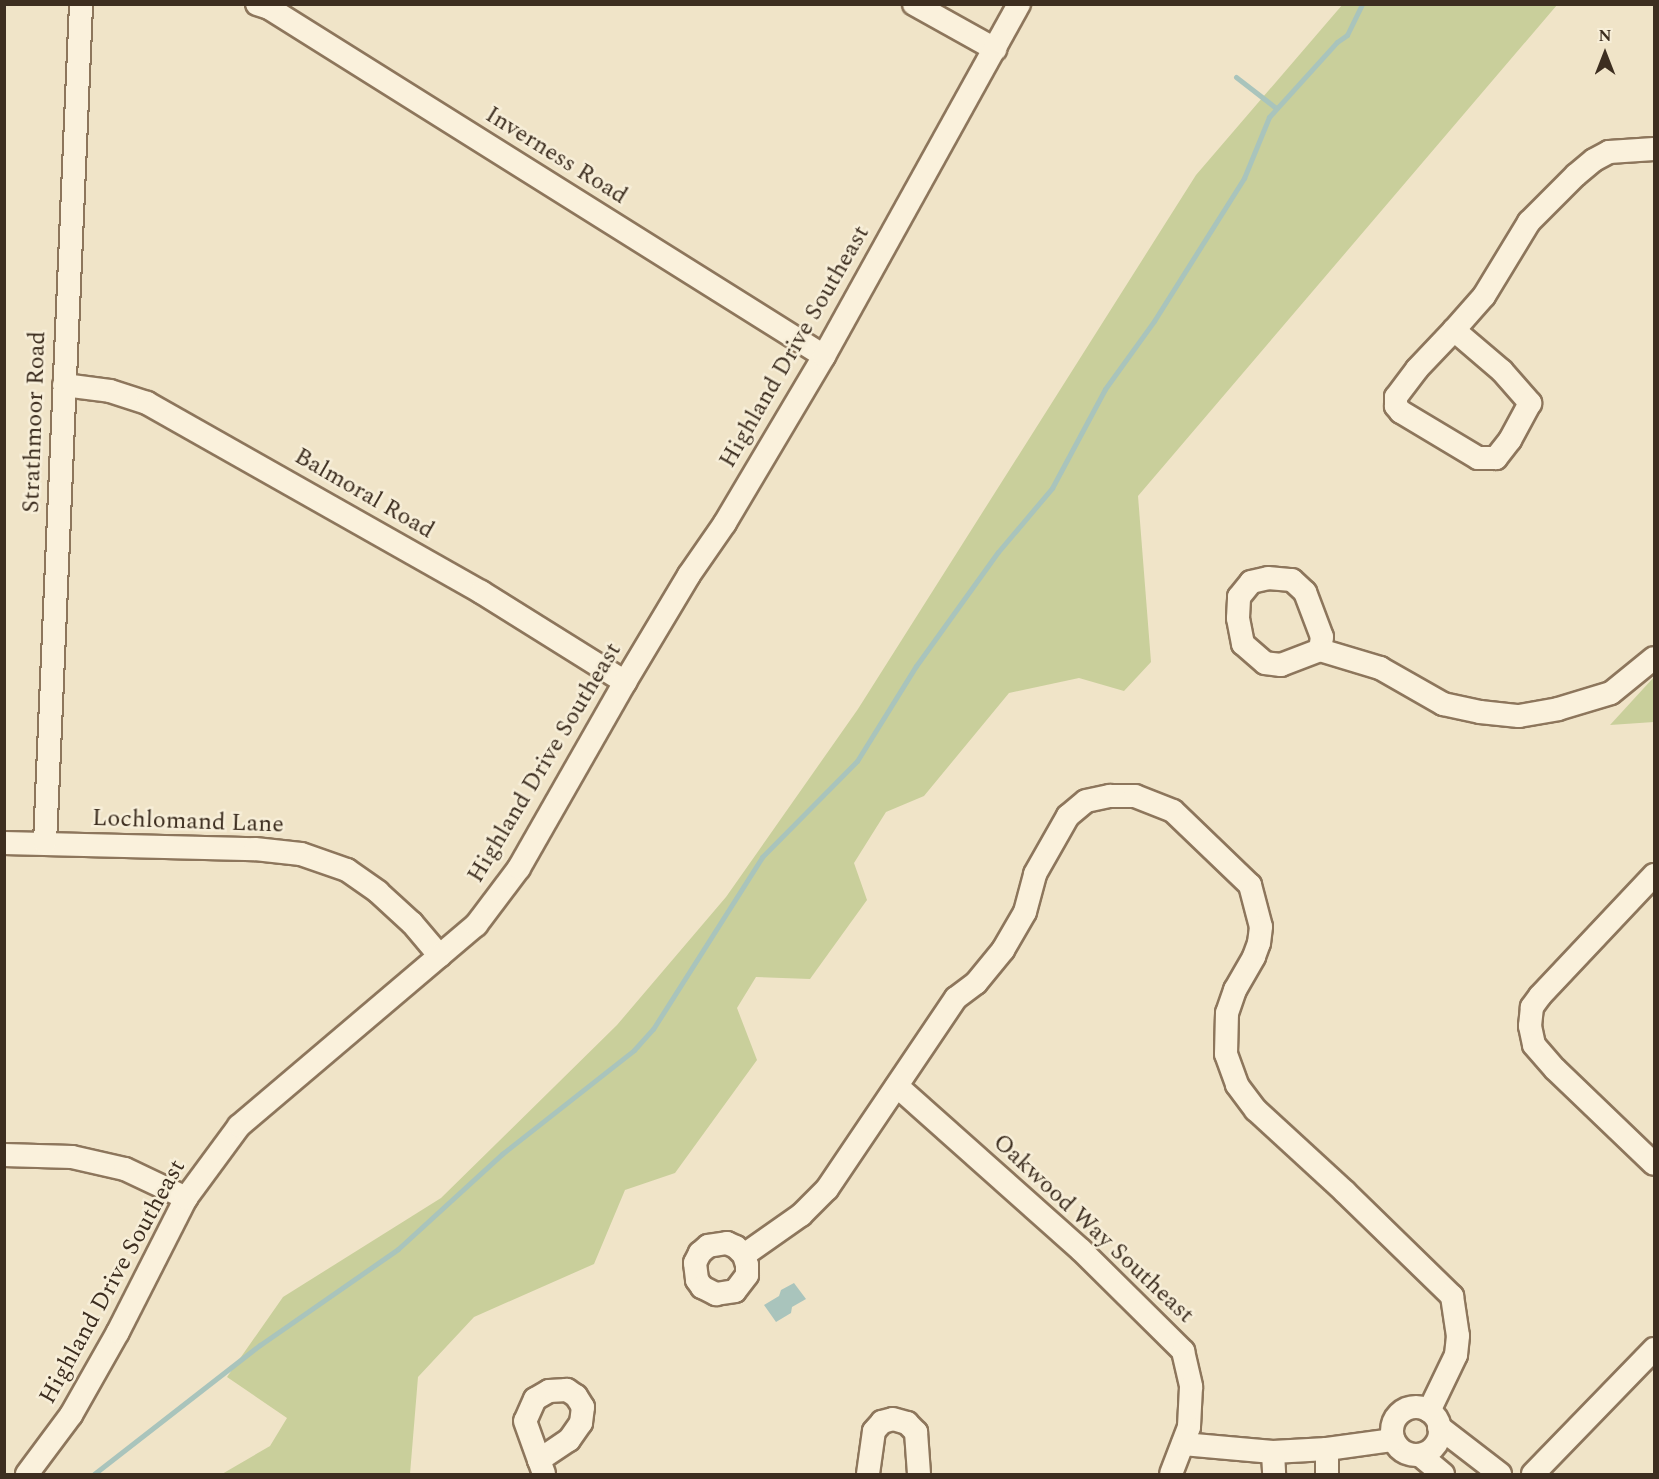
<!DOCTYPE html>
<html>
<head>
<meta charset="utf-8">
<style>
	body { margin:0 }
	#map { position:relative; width:1659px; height:1479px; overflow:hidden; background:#f0e4c8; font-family:Spectral,serif }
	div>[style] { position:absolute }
	.green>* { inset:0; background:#c9cf9b }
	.water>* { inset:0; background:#a9c4bc }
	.stream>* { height:5px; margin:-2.5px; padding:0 2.5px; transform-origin:2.5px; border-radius:2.5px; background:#a9c4bc }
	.roads { filter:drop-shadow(2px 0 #8d765c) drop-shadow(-2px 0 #8d765c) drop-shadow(0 2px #8d765c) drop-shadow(0 -2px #8d765c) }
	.minor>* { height:22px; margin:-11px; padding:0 11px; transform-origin:11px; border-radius:11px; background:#faf1dc }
	.minor>.ring { margin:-11px; padding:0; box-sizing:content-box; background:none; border:22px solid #faf1dc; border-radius:50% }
	span { translate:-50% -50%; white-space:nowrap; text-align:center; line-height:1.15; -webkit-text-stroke:5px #f7eed8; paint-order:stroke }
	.street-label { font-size:24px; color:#3d2e20 }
	.frame { position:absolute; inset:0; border:6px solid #3d2e20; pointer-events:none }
	.north { position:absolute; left:1575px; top:24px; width:60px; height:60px; -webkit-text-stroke:4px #f7eed8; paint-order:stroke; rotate:0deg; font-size:16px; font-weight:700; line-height:24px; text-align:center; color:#3d2e20 }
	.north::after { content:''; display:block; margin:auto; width:21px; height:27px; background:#3d2e20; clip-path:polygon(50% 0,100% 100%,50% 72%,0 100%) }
</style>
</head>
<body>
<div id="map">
	<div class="green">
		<i style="clip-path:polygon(1343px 4px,1557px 5px,1138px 496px,1151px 662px,1124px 691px,1079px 678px,1009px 693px,924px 796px,886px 812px,854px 863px,867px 900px,810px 979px,756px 977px,737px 1008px,757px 1060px,675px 1173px,625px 1190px,594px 1264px,474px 1317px,418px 1377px,410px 1474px,222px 1474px,270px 1446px,287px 1418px,227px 1377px,283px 1297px,441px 1198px,617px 1025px,726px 897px,858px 709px,1196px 175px)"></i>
		<i style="clip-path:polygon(1654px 677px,1654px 722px,1610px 725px)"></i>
	</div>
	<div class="water">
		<i style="clip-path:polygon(794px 1283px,806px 1299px,792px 1307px,791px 1313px,776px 1322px,764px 1305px,779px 1296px,781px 1290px)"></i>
	</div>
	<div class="stream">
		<i style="left:1236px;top:77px;width:51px;rotate:37.8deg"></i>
		<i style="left:94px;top:1474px;width:210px;rotate:-37.9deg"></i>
		<i style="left:260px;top:1345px;width:168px;rotate:-34.8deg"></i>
		<i style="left:398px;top:1249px;width:141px;rotate:-42.4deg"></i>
		<i style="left:502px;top:1154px;width:168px;rotate:-38.2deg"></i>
		<i style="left:634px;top:1050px;width:28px;rotate:-48deg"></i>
		<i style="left:653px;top:1029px;width:204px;rotate:-57.6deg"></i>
		<i style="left:762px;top:857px;width:135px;rotate:-45.3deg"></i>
		<i style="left:857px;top:761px;width:112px;rotate:-58.2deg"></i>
		<i style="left:916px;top:666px;width:140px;rotate:-54.3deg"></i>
		<i style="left:998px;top:552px;width:84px;rotate:-49.8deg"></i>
		<i style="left:1052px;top:488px;width:112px;rotate:-61.8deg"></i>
		<i style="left:1105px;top:389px;width:84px;rotate:-54.2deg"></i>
		<i style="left:1154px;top:321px;width:169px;rotate:-57.8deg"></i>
		<i style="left:1244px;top:178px;width:66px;rotate:-67.7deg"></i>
		<i style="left:1269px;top:117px;width:101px;rotate:-47.8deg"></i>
		<i style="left:1337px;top:42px;width:12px;rotate:-35deg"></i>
		<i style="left:1347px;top:35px;width:34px;rotate:-64deg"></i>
	</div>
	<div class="roads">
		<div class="minor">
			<i style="left:257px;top:4px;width:13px;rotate:18deg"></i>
			<i style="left:269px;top:8px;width:655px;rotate:32.09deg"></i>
			<i style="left:914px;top:4px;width:93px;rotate:29.1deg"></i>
			<i style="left:1454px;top:330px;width:63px;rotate:40.5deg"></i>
			<i style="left:1502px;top:371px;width:43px;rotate:48.8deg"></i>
			<i style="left:1530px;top:403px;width:42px;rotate:118.4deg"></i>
			<i style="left:1510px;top:440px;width:23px;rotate:128deg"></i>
			<i style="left:1496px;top:458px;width:18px;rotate:180deg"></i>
			<i style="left:1478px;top:458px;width:90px;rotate:-149.1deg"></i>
			<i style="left:1401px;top:412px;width:8px;rotate:-130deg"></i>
			<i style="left:1396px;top:406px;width:9px;rotate:-90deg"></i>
			<i style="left:1396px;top:397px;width:35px;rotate:-53deg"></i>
			<i style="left:1417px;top:369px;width:54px;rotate:-46.5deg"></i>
			<i style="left:1454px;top:330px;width:45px;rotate:-48.6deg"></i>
			<i style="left:1484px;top:296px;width:87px;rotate:-58.7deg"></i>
			<i style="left:1529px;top:222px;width:66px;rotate:-45deg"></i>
			<i style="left:1576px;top:175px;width:23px;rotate:-40deg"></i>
			<i style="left:1594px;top:160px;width:17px;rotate:-28deg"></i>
			<i style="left:1609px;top:152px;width:45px;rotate:-3.8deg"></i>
			<i style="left:64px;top:385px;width:46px;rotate:7.4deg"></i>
			<i style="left:110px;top:391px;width:39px;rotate:18deg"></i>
			<i style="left:147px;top:403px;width:384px;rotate:29.5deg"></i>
			<i style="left:481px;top:592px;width:170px;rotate:32deg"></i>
			<i style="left:1268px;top:578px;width:24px;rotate:5deg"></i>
			<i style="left:1292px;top:580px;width:18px;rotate:43deg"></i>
			<i style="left:1305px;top:592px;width:48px;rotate:69.3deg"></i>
			<i style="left:1322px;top:637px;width:13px;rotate:99deg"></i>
			<i style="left:1320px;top:650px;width:42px;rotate:159deg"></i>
			<i style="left:1281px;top:665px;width:16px;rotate:-173deg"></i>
			<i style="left:1265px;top:663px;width:29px;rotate:-139deg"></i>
			<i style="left:1243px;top:644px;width:26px;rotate:-101deg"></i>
			<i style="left:1238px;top:618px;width:21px;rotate:-87deg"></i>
			<i style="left:1239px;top:597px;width:19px;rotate:-51deg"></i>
			<i style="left:1251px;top:582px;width:17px;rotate:-13deg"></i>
			<i style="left:1320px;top:650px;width:63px;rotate:16.7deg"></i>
			<i style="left:1380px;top:668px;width:73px;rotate:29.7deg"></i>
			<i style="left:1443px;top:704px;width:38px;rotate:12deg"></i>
			<i style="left:1480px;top:712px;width:39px;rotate:6deg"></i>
			<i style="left:1519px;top:716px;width:40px;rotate:-10deg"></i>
			<i style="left:1558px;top:709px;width:55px;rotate:-16.8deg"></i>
			<i style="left:1611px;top:693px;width:55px;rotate:-39.1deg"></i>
			<i style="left:4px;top:843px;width:251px;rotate:1.4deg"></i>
			<i style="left:255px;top:849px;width:46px;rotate:6.2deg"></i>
			<i style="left:301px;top:854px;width:49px;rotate:19.2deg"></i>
			<i style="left:347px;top:870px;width:38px;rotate:35deg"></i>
			<i style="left:378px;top:892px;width:46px;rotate:42.4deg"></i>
			<i style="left:412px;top:923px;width:43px;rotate:49.7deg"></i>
			<i style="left:45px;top:843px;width:840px;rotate:-87.54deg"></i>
			<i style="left:1654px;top:875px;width:166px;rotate:133.3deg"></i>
			<i style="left:1540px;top:996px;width:14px;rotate:126deg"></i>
			<i style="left:1532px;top:1007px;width:19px;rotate:96deg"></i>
			<i style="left:1530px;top:1026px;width:19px;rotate:78deg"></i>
			<i style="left:1534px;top:1045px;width:32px;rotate:49deg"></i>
			<i style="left:1555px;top:1069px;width:137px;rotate:43.8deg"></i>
			<i style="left:897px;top:1086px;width:246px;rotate:41.7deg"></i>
			<i style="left:1081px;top:1250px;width:144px;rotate:44.7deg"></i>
			<i style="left:1183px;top:1351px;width:37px;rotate:77deg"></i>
			<i style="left:1191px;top:1387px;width:40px;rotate:92.9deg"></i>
			<i style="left:1189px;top:1427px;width:50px;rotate:111deg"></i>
			<i style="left:4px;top:1155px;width:68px;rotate:1.7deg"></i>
			<i style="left:72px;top:1157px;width:54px;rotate:12.8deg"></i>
			<i style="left:125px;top:1169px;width:68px;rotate:25.4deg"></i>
			<i style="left:744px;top:1255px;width:11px;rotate:-135deg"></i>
			<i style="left:736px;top:1247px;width:10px;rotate:-156deg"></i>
			<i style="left:727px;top:1243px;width:19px;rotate:171deg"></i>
			<i style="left:708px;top:1246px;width:11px;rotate:139deg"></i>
			<i style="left:700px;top:1253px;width:11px;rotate:117deg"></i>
			<i style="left:695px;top:1263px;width:17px;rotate:83deg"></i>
			<i style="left:697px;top:1280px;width:9px;rotate:54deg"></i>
			<i style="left:702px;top:1287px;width:16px;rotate:27deg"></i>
			<i style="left:716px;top:1294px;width:19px;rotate:-9deg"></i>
			<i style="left:735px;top:1291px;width:20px;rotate:-53deg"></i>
			<i style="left:747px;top:1275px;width:10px;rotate:-90deg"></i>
			<i style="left:747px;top:1265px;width:10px;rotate:-107deg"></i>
			<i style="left:744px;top:1255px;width:70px;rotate:-35.1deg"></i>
			<i style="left:801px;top:1215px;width:37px;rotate:-45deg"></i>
			<i style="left:827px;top:1189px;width:230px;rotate:-56deg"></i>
			<i style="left:956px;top:998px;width:25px;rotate:-37deg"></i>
			<i style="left:976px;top:983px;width:43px;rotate:-50.7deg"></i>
			<i style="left:1003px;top:950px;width:44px;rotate:-59.9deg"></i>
			<i style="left:1025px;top:912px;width:39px;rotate:-75deg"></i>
			<i style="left:1035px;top:874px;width:67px;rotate:-60.4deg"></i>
			<i style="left:1068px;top:816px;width:23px;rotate:-40deg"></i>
			<i style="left:1086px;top:801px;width:25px;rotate:-12deg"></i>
			<i style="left:1110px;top:796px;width:25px"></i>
			<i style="left:1135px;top:796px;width:41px;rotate:21.5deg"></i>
			<i style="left:1173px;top:811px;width:107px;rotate:43.9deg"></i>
			<i style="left:1250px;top:885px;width:43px;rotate:75.3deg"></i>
			<i style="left:1261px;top:927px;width:16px;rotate:97deg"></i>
			<i style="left:1259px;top:943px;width:15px;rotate:110deg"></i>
			<i style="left:1254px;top:957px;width:38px;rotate:120deg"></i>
			<i style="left:1235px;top:990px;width:24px;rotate:109deg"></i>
			<i style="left:1227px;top:1013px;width:41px;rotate:91.4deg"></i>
			<i style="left:1226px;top:1054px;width:33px;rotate:70deg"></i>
			<i style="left:1237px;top:1085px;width:31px;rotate:53deg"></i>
			<i style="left:1256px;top:1110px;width:120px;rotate:42.6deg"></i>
			<i style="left:1344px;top:1191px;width:151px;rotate:44.2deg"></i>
			<i style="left:1452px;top:1296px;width:40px;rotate:81.5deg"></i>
			<i style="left:1458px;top:1336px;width:19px;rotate:96deg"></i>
			<i style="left:1456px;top:1355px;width:62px;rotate:115.7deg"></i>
			<i class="ring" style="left:1392px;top:1407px;width:26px;height:26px"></i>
			<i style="left:1439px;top:1427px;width:77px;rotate:37.6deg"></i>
			<i style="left:1183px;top:1444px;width:90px;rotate:5.1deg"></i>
			<i style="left:1273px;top:1452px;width:54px;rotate:-3.2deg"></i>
			<i style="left:1327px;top:1449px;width:67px;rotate:-7.8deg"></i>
			<i style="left:1273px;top:1452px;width:22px;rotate:87deg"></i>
			<i style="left:1420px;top:1455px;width:30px;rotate:40deg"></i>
			<i style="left:539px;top:1460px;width:36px;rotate:-34deg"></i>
			<i style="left:569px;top:1440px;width:21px;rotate:-55deg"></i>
			<i style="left:581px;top:1423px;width:16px;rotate:-83deg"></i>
			<i style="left:583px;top:1407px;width:13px;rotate:-122deg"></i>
			<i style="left:576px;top:1396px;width:11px;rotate:-146deg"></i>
			<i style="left:567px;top:1390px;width:18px;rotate:177deg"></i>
			<i style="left:549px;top:1391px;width:16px;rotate:150deg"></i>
			<i style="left:535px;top:1399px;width:24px;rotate:114deg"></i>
			<i style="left:525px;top:1421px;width:41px;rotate:70.3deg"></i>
			<i style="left:539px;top:1460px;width:15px;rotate:70deg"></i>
			<i style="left:27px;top:1474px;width:74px;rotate:-53.3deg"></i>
			<i style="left:71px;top:1415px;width:95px;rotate:-60.5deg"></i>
			<i style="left:118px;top:1332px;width:150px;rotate:-63.1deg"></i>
			<i style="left:186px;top:1198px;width:89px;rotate:-53.6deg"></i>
			<i style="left:239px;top:1126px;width:311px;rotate:-40.3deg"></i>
			<i style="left:476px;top:925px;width:71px;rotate:-53deg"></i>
			<i style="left:519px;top:868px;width:214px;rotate:-60.3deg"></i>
			<i style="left:625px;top:682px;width:125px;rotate:-59.1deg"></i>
			<i style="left:689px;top:575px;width:63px;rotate:-55.3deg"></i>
			<i style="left:725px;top:523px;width:194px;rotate:-59.3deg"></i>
			<i style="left:824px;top:356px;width:402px;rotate:-61deg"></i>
			<i style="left:868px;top:1474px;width:43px;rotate:-82.1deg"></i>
			<i style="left:874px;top:1431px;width:12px;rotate:-48deg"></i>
			<i style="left:882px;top:1422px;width:11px;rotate:-15deg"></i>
			<i style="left:893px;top:1419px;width:15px;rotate:16deg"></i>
			<i style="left:907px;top:1423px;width:13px;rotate:45deg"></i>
			<i style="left:916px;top:1432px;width:42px;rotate:85.9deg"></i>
			<i style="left:1327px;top:1474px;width:25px;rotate:-90deg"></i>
			<i style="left:1533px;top:1474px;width:174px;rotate:-45.9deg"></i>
		</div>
	</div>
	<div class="street-label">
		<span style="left:556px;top:156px;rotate:32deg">Inverness Road</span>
		<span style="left:795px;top:347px;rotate:-60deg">Highland Drive Southeast</span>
		<span style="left:35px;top:422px;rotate:-88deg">Strathmoor Road</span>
		<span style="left:364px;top:494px;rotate:30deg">Balmoral Road</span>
		<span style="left:545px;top:763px;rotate:-59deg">Highland Drive Southeast</span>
		<span style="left:188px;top:822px;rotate:2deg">Lochlomand Lane</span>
		<span style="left:1093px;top:1229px;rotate:43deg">Oakwood Way Southeast</span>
		<span style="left:113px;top:1282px;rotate:-61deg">Highland Drive Southeast</span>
	</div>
	<div class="frame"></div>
	<div class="north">N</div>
</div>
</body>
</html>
